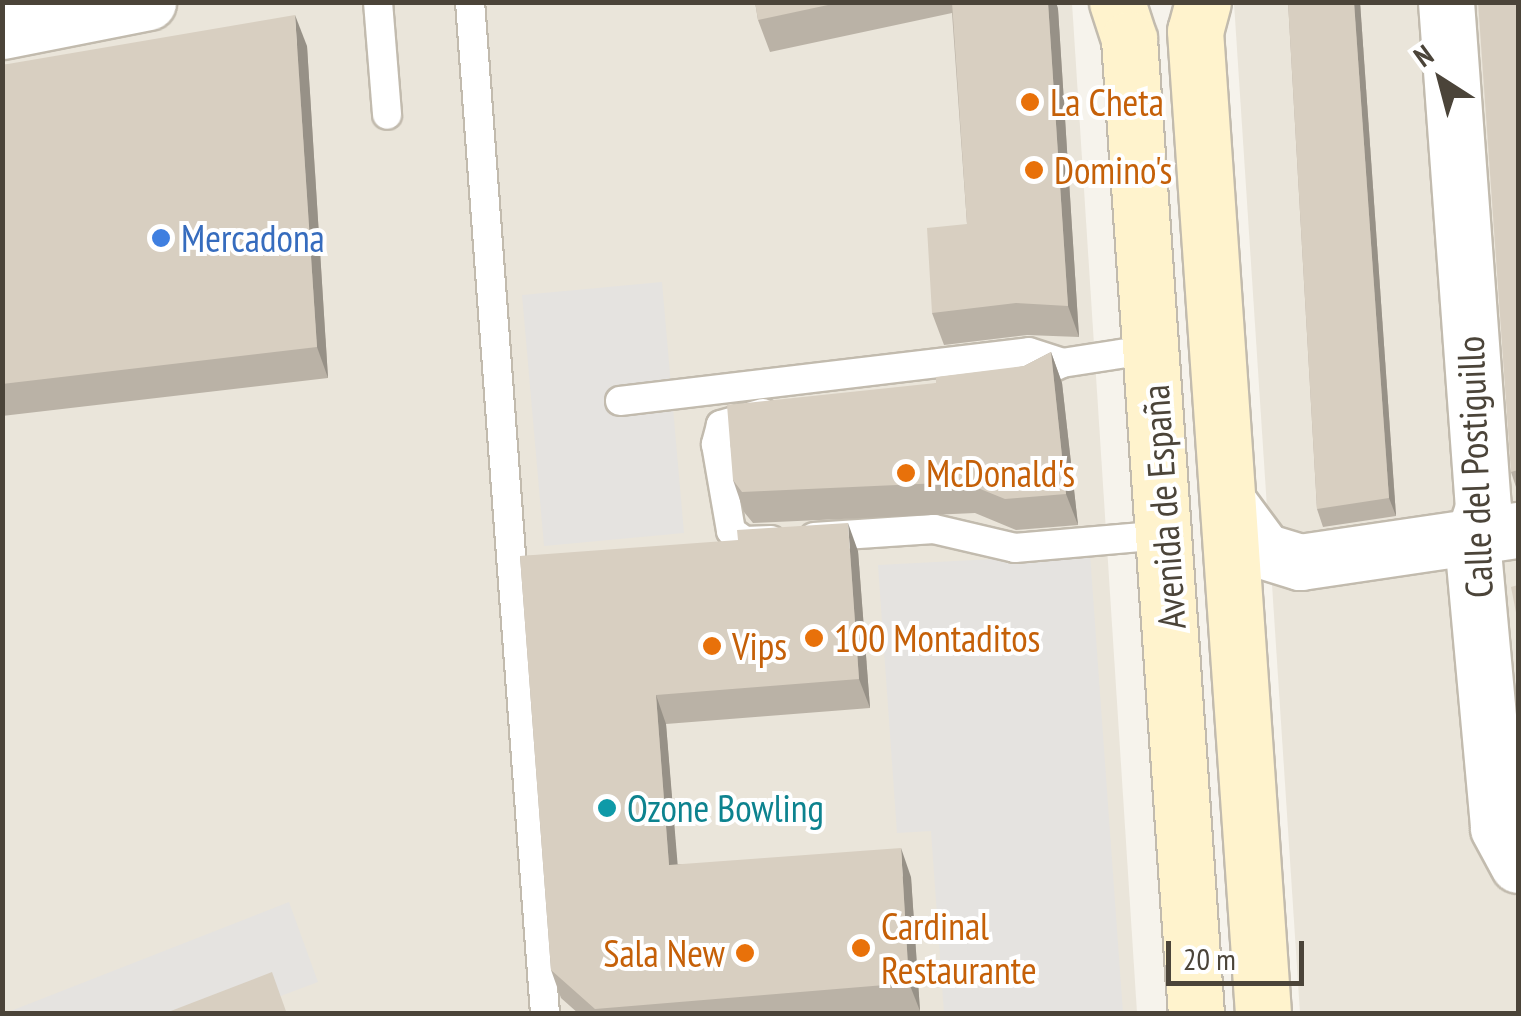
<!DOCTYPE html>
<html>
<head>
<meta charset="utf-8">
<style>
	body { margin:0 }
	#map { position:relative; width:1521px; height:1016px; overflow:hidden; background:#f6f3ec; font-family:"PT Sans Narrow",sans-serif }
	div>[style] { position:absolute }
	.residential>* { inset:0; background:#eae5da }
	.parking>* { inset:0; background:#e5e3e0 }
	.roads { filter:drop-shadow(2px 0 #c2bbae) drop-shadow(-2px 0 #c2bbae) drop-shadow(0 2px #c2bbae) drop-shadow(0 -2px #c2bbae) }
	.lane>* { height:28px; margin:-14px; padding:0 14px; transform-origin:14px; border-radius:14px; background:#fff }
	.street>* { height:55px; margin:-27.5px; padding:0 27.5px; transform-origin:27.5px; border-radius:27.5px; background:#fff }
	.secondary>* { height:55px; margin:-27.5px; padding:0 27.5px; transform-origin:27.5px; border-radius:27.5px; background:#fff3cd }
	.wall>* { inset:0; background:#bab2a6 }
	.shaded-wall>* { inset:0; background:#979187 }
	.building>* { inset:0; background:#d8cfc1 }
	.dots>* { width:28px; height:28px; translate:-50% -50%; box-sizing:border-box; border:5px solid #fff; border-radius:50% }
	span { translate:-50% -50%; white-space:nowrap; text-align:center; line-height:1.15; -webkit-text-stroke:8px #fff; paint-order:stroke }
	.food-label { font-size:38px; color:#c56008 }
	.left { translate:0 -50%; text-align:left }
	.right { translate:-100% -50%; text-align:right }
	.shop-label { font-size:38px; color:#366cbe }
	.street-label { font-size:38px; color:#4b4439 }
	.culture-label { font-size:38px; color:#0d838f }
	.frame { position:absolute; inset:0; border:5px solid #4b4439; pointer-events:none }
	.north { position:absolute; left:1391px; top:30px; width:100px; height:100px; -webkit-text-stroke:8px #fff; paint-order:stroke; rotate:324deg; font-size:28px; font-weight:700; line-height:40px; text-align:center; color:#4b4439 }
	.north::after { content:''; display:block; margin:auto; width:35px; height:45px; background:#4b4439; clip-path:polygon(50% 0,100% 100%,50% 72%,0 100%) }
	.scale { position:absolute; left:1166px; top:941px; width:138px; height:45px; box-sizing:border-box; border:5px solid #4b4439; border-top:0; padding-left:12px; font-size:30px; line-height:35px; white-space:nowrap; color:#4b4439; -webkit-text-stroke:8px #fff; paint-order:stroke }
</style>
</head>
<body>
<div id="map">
	<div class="residential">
		<i style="clip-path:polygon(2px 3px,1072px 3px,1137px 1013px,3px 1013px)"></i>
		<i style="clip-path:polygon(1234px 3px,1518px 3px,1518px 1013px,1300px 1013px)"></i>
	</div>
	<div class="parking">
		<i style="clip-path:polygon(662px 282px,684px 533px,544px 546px,522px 295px)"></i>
		<i style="clip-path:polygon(1090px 554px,1123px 1013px,944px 1013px,931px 831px,897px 833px,878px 565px)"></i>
		<i style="clip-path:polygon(289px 902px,318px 982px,235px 1013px,3px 1014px)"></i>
	</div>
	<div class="roads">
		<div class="lane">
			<i style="left:378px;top:2px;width:113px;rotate:85.4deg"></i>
			<i style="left:470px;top:2px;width:1015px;rotate:85.76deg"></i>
			<i style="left:1024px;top:381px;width:42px;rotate:-25.3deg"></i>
			<i style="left:1062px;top:363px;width:91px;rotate:-8.8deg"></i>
			<i style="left:620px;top:401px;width:412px;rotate:-6.8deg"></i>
			<i style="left:1029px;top:352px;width:35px;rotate:18deg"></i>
			<i style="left:763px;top:413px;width:44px;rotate:164.1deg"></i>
			<i style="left:721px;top:425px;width:20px;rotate:105deg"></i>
			<i style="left:716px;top:444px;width:88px;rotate:80.2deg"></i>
			<i style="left:731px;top:531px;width:17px;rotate:36deg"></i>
			<i style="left:745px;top:541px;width:26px;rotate:-2deg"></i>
			<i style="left:814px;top:537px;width:120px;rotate:-3.8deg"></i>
			<i style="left:934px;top:529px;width:83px;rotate:13.2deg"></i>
			<i style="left:1015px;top:548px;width:151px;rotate:-5deg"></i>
		</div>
		<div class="street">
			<i style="left:1446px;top:2px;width:507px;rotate:85.82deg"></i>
			<i style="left:1483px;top:508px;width:34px;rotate:109deg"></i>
			<i style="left:1472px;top:540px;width:289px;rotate:84.8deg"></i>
			<i style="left:1498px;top:828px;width:42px;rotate:61.6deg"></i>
			<i style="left:2px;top:31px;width:149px;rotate:-11.2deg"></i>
			<i style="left:1230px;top:505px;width:57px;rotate:53.5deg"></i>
			<i style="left:1264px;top:551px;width:38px;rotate:17deg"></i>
			<i style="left:1300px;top:562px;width:220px;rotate:-8.4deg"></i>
		</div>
		<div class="secondary">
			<i style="left:1117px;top:2px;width:39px;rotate:72deg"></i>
			<i style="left:1129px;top:39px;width:977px;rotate:86.07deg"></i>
			<i style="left:1203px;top:2px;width:30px;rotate:105deg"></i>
			<i style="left:1195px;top:31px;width:985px;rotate:86.04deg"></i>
		</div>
	</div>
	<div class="wall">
		<i style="clip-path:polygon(755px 2px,1056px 2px,1058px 9px,1079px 337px,1027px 335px,944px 345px,932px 313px,967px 224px,952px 13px,770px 52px,758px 20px)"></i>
		<i style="clip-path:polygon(1288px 2px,1360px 2px,1396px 516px,1323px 527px,1317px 509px)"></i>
		<i style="clip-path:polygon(1518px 2px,1518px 490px,1517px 490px,1511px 472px)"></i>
		<i style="clip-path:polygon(307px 46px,328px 378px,2px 416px,2px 65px)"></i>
		<i style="clip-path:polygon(1051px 352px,1062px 383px,1078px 525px,1016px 530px,975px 513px,753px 523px,744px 512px,733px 480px,936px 383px,1024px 366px)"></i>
		<i style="clip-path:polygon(858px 551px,870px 708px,666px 724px,677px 864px,911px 877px,920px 1011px,894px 1014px,579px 1014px,561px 998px,551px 970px,520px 556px)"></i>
	</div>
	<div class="shaded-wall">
		<i style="clip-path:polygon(1048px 2px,1056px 2px,1058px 9px,1079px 337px,1068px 306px)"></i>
		<i style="clip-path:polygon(1354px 2px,1360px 2px,1396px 516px,1389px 498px)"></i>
		<i style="clip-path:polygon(295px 15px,307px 46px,328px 378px,317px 347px)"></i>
		<i style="clip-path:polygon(1051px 352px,1062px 383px,1078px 525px,1066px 494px)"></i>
		<i style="clip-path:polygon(848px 523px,858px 551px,870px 708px,859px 679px)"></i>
		<i style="clip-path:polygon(656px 695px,666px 724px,680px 893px,669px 865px)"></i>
		<i style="clip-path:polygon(901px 848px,911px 877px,920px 1011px,909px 983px)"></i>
	</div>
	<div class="building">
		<i style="clip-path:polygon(755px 2px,842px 2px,758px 20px)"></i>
		<i style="clip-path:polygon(952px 2px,1048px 2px,1068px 306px,1016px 303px,932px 313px,927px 228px,967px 224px)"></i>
		<i style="clip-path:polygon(1288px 2px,1354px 2px,1389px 498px,1317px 509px)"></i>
		<i style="clip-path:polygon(1478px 2px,1518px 2px,1518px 470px,1511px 472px)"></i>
		<i style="clip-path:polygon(295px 15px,317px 347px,2px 384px,2px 65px)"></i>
		<i style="clip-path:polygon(1051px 352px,1066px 494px,1005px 499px,963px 482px,742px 492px,733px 480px,727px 405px,936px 383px,936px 377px,1024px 366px)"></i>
		<i style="clip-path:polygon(848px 523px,859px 679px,656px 695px,669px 865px,901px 848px,909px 983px,595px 1009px,551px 970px,520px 556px,738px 540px,737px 530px)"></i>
		<i style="clip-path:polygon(1518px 585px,1518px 623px,1511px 587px)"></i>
		<i style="clip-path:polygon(272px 972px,287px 1014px,163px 1014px)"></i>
	</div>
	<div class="dots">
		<i style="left:1030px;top:102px;background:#e8710a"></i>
		<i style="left:1034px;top:170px;background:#e8710a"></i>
		<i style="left:161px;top:238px;background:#3f7fe0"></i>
		<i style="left:906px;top:473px;background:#e8710a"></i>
		<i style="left:814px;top:638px;background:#e8710a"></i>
		<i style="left:712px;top:646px;background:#e8710a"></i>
		<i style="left:607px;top:808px;background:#0f9aa8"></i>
		<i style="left:861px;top:948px;background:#e8710a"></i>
		<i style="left:745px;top:953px;background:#e8710a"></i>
	</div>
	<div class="food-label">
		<span class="left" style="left:1050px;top:102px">La Cheta</span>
		<span class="left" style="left:1054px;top:170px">Domino's</span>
		<span class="left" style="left:926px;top:473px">McDonald's</span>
		<span class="left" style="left:834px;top:638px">100 Montaditos</span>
		<span class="left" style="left:732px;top:646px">Vips</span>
		<span class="left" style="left:881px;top:948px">Cardinal<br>Restaurante</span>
		<span class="right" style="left:725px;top:953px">Sala New</span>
	</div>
	<div class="shop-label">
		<span class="left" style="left:181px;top:238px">Mercadona</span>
	</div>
	<div class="street-label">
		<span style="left:1474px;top:467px;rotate:-92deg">Calle del Postiguillo</span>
		<span style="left:1163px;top:507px;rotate:-94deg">Avenida de España</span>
	</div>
	<div class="culture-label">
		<span class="left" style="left:627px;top:808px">Ozone Bowling</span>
	</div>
	<div class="frame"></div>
	<div class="north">N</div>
	<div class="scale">20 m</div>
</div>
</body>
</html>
